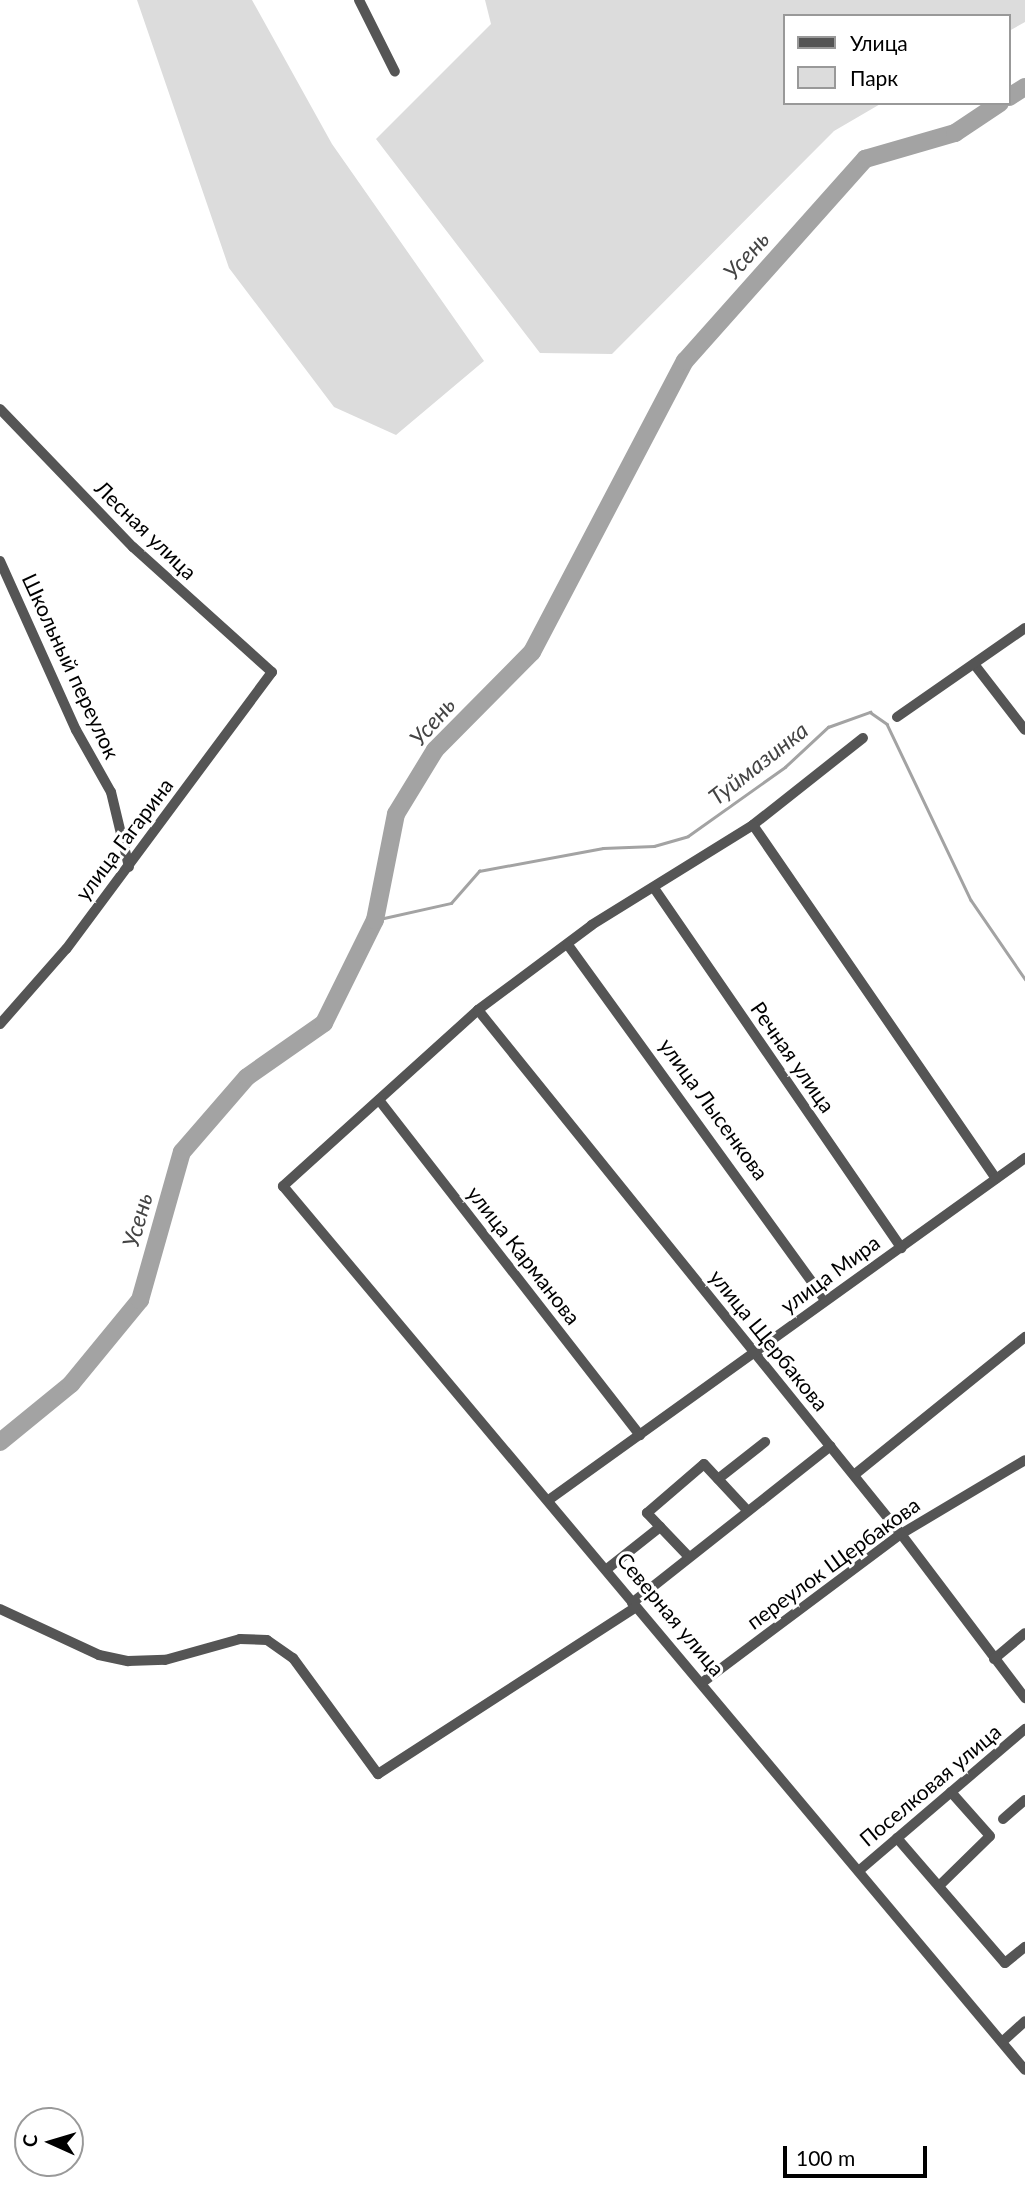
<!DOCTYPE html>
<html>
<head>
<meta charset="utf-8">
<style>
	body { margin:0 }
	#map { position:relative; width:1025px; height:2191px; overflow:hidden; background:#fff; font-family:Lato,sans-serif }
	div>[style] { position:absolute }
	.green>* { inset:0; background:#dcdcdc }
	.stream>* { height:2.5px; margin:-1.25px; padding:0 1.25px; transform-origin:1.25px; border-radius:1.25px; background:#a3a3a3 }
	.river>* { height:18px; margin:-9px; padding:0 9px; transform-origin:9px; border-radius:9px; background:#a3a3a3 }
	.minor>* { height:10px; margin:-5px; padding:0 5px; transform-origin:5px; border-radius:5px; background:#555 }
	span { translate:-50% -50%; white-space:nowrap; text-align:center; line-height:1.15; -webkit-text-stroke:6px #fff; paint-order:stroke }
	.street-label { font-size:21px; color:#000 }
	.water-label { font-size:23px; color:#444; font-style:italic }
	.legend { position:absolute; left:783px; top:14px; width:228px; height:91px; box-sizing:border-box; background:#fff; border:2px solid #999; margin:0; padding:9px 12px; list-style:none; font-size:21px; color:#000 }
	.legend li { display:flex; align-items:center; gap:14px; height:35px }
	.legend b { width:35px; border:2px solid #999 }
	.north { position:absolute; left:14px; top:2107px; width:70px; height:70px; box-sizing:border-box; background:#fff; border:2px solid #999; border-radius:50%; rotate:274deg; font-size:19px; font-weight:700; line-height:28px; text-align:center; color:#000 }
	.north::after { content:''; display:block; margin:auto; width:24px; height:32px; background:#000; clip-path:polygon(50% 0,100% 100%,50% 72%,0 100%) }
	.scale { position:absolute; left:783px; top:2146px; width:144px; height:32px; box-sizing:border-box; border:4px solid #000; border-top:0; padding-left:9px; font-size:21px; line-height:24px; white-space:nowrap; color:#000; -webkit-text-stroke:5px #fff; paint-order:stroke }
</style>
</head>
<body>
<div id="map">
	<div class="green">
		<i style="clip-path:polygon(137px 0,252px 0,332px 144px,484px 361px,396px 435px,334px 407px,229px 268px)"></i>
		<i style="clip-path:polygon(485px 0,1025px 0,1025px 22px,1009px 31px,1009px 16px,785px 16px,785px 103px,882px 103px,834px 131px,612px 354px,540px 353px,376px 139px,491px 24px)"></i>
	</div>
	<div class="stream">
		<i style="left:375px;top:920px;width:78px;rotate:-12.6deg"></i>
		<i style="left:451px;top:903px;width:43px;rotate:-48.8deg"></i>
		<i style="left:479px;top:871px;width:126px;rotate:-10.5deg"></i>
		<i style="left:603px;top:848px;width:51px;rotate:-2.2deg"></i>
		<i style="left:654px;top:846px;width:35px;rotate:-16deg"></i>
		<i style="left:688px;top:836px;width:119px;rotate:-35.4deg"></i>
		<i style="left:785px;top:767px;width:59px;rotate:-42.9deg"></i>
		<i style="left:828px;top:727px;width:45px;rotate:-19.7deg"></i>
		<i style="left:870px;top:712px;width:21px;rotate:35deg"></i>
		<i style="left:887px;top:724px;width:195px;rotate:64.5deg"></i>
		<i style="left:971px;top:900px;width:96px;rotate:55.6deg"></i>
	</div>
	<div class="river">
		<i style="left:1009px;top:97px;width:19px;rotate:-32deg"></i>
		<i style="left:0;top:1442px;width:92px;rotate:-39.2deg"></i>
		<i style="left:71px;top:1384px;width:109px;rotate:-50.6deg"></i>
		<i style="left:140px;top:1300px;width:154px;rotate:-74.2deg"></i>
		<i style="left:182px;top:1152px;width:99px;rotate:-49.1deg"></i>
		<i style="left:247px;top:1077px;width:94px;rotate:-35deg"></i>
		<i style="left:324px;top:1023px;width:115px;rotate:-63.7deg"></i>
		<i style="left:375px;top:920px;width:108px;rotate:-78.8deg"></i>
		<i style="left:396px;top:814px;width:75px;rotate:-58.6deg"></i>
		<i style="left:435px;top:750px;width:138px;rotate:-45.3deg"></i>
		<i style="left:532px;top:652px;width:329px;rotate:-62.3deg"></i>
		<i style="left:685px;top:361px;width:271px;rotate:-48.3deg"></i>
		<i style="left:865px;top:159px;width:94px;rotate:-16.1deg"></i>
		<i style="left:955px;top:133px;width:54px;rotate:-33.7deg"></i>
	</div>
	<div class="minor">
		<i style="left:359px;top:0;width:80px;rotate:63.4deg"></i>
		<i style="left:0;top:409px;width:192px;rotate:46.1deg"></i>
		<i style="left:133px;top:547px;width:187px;rotate:42deg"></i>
		<i style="left:272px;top:672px;width:345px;rotate:126.6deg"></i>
		<i style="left:66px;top:949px;width:100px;rotate:131.3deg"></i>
		<i style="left:0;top:561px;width:185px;rotate:65.8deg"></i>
		<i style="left:76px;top:730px;width:71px;rotate:60.6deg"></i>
		<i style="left:111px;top:792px;width:77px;rotate:76.5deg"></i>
		<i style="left:974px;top:664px;width:83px;rotate:52.3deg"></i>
		<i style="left:897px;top:717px;width:156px;rotate:-34.8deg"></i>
		<i style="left:863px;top:738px;width:140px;rotate:141.7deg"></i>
		<i style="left:753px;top:825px;width:190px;rotate:148.2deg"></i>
		<i style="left:592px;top:925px;width:142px;rotate:143.3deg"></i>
		<i style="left:478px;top:1010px;width:263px;rotate:137.9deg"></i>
		<i style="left:283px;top:1186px;width:1154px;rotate:49.99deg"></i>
		<i style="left:753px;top:825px;width:429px;rotate:55.5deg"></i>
		<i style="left:654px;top:888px;width:437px;rotate:55.5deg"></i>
		<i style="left:568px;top:945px;width:438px;rotate:54.1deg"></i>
		<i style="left:478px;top:1010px;width:673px;rotate:51.09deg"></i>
		<i style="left:901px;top:1534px;width:206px;rotate:52.9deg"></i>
		<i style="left:379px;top:1100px;width:425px;rotate:52.1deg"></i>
		<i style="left:854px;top:1475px;width:220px;rotate:-38.9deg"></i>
		<i style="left:718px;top:1479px;width:60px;rotate:-38.2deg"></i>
		<i style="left:550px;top:1499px;width:585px;rotate:-35.67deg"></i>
		<i style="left:689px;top:1557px;width:61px;rotate:-133.7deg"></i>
		<i style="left:647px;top:1513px;width:75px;rotate:-40.7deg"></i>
		<i style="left:704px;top:1464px;width:62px;rotate:47deg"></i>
		<i style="left:607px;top:1569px;width:68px;rotate:-38.4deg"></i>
		<i style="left:632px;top:1603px;width:253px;rotate:-38.3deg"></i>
		<i style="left:0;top:1609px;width:109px;rotate:24.9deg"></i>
		<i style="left:99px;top:1655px;width:30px;rotate:12deg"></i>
		<i style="left:128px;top:1661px;width:37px;rotate:-2deg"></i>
		<i style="left:165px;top:1660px;width:78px;rotate:-15.6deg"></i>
		<i style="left:240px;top:1639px;width:27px;rotate:2deg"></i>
		<i style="left:267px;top:1640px;width:32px;rotate:35deg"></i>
		<i style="left:293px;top:1658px;width:144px;rotate:53.8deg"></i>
		<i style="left:378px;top:1774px;width:307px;rotate:-32.9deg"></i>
		<i style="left:994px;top:1659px;width:40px;rotate:-40deg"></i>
		<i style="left:703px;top:1682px;width:247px;rotate:-36.8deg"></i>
		<i style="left:901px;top:1534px;width:144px;rotate:-30.8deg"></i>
		<i style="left:1003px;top:1819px;width:29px;rotate:-41deg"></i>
		<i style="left:897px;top:1838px;width:165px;rotate:49.2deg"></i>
		<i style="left:1005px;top:1963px;width:26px;rotate:-39deg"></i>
		<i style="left:861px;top:1869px;width:216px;rotate:-40.5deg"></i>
		<i style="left:939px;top:1886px;width:71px;rotate:-44.4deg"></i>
		<i style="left:990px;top:1836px;width:59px;rotate:-131.6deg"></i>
		<i style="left:1002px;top:2042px;width:31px;rotate:-42deg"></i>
	</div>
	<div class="street-label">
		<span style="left:146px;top:530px;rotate:44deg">Лесная улица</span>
		<span style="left:71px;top:666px;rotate:65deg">Школьный переулок</span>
		<span style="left:124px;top:839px;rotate:-53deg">улица Гагарина</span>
		<span style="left:793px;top:1057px;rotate:55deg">Речная улица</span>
		<span style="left:714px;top:1109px;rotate:54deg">улица Лысенкова</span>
		<span style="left:524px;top:1255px;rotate:52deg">улица Карманова</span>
		<span style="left:830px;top:1274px;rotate:-36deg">улица Мира</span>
		<span style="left:769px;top:1340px;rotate:51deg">улица Щербакова</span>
		<span style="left:833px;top:1563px;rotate:-36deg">переулок Щербакова</span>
		<span style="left:671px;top:1614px;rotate:50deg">Северная улица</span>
		<span style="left:930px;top:1785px;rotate:-40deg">Поселковая улица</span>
	</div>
	<div class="water-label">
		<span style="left:746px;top:255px;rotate:-48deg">Усень</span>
		<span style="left:432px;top:721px;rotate:-49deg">Усень</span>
		<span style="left:758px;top:763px;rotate:-38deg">Туймазинка</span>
		<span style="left:137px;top:1220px;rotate:-74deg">Усень</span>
	</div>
	<ul class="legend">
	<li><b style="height:9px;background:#555"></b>Улица</li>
	<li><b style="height:19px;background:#dcdcdc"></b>Парк</li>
	</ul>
	<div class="north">С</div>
	<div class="scale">100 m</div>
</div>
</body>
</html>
